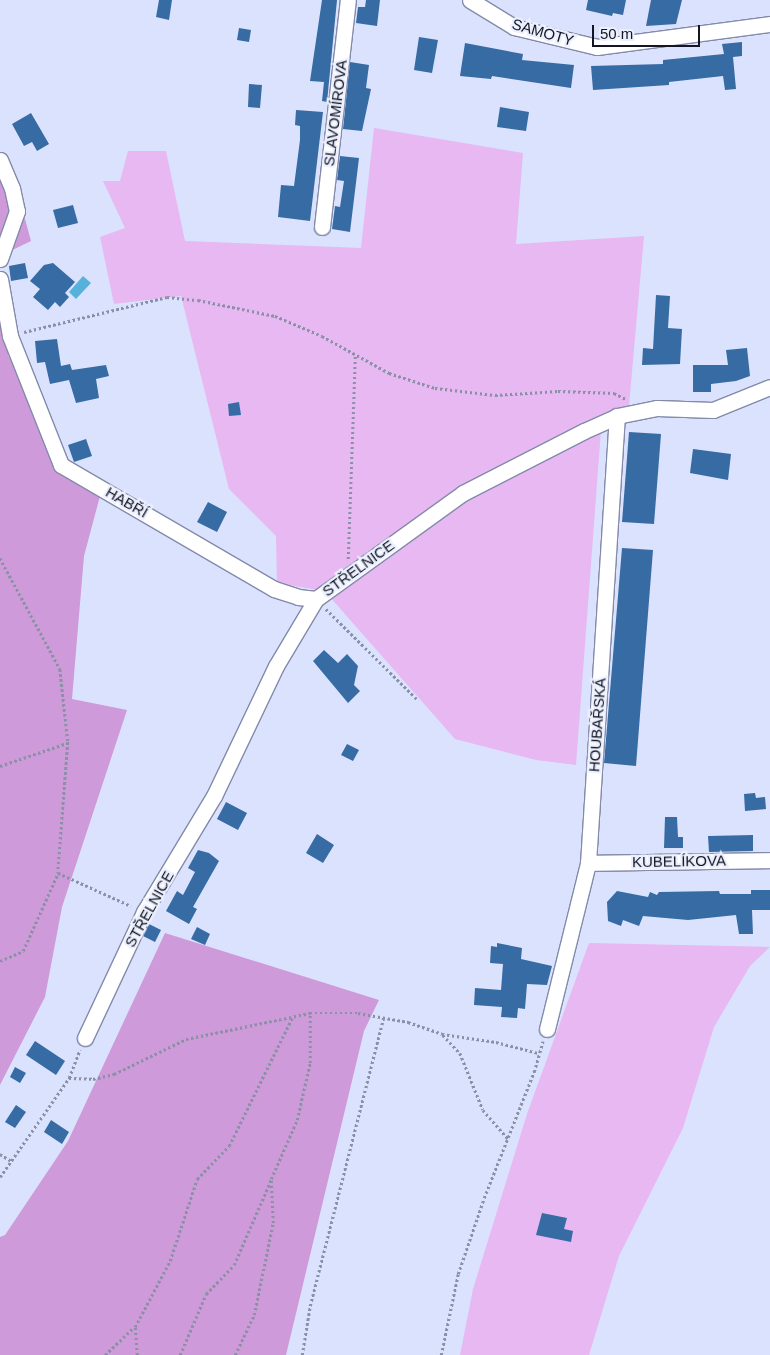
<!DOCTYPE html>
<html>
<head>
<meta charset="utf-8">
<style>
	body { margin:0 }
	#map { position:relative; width:770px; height:1355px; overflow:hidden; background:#dbe2fe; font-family:Helvetica,sans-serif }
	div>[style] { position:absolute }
	.green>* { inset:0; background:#e7b8f1 }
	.forest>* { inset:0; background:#ce9ad9 }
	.water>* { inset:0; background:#57b2db }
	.building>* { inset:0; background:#376ba3 }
	.path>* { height:2.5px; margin-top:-1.25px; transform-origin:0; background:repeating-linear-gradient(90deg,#8a90a5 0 2.5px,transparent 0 5px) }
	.roads { filter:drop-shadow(1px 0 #838aaa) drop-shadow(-1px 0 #838aaa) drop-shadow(0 1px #838aaa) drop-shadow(0 -1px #838aaa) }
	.minor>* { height:15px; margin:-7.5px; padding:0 7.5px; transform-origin:7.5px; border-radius:7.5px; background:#fff }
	span { translate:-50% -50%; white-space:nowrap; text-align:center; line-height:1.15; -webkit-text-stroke:4.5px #ecf0fe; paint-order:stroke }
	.street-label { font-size:15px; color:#131622 }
	.scale { position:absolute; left:592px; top:25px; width:108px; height:22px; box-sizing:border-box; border:2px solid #131622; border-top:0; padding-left:6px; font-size:15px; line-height:18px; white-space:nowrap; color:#131622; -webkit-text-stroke:4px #ecf0fe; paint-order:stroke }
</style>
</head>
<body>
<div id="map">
	<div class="green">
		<i style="clip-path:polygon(374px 128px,523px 153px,516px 244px,644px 236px,629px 406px,602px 417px,576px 765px,536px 760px,455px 739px,329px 596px,318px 590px,277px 583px,276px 536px,229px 489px,181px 296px,114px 304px,100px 237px,125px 228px,103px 181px,120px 181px,128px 151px,166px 151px,185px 241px,361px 248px)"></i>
		<i style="clip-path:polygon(589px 943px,770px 947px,750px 966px,714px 1027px,683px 1128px,619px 1256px,589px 1355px,460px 1355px,473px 1289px,527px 1114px)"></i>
	</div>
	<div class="forest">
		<i style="clip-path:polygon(0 153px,13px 175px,31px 241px,0 256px)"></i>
		<i style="clip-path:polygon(0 281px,9px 327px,8px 355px,37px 414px,56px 471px,100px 496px,84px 556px,72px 699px,127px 710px,62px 907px,45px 997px,0 1085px)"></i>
		<i style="clip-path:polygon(165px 933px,379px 1000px,364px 1031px,286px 1355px,0 1355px,0 1237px,5px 1235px,68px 1141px)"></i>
	</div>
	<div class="water">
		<i style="clip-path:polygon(83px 276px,91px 283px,76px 299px,69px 292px)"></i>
	</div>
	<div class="building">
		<i style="clip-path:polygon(159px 0,172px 0,169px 20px,156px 17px)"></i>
		<i style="clip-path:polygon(322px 0,337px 0,327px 102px,322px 101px,324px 82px,310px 81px)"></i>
		<i style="clip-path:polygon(366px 0,380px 0,377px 26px,356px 23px,358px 7px,365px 7px)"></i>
		<i style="clip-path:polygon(588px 0,626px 0,623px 15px,613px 13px,612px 16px,586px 10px)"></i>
		<i style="clip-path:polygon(651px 0,682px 0,676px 24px,646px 26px)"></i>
		<i style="clip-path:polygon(239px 28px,251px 30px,249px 42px,237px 40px)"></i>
		<i style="clip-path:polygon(419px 37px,438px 40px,432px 73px,414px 70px)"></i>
		<i style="clip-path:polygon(742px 42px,742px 56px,733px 57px,736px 89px,725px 90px,723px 76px,669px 82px,669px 85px,593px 90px,591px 66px,663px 64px,663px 60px,724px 54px,722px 44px)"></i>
		<i style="clip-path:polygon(465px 43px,523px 54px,522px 60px,574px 65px,571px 88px,492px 76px,491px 79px,460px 76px)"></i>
		<i style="clip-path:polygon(350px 62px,369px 65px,366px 88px,371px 89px,362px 131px,343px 129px)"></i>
		<i style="clip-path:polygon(249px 84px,262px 85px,260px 108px,248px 107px)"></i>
		<i style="clip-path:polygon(500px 107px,529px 112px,526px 131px,497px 127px)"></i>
		<i style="clip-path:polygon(296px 110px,323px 112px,310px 221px,278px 217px,281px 185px,294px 186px,300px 140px,300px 126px,295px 125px)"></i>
		<i style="clip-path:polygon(31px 113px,49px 144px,37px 151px,32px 142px,24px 146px,12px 124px)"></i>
		<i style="clip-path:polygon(340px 156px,359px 158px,350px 232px,332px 229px,335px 206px,340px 207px,344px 181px,337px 180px)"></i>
		<i style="clip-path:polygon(73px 205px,78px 223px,58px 228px,53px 210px)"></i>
		<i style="clip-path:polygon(25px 263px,28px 278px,11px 281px,9px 266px)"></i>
		<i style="clip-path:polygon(53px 263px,75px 282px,65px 293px,69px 297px,60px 307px,55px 302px,48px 310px,33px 297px,40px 289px,30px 281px,44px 265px)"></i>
		<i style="clip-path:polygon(656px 295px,670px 296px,668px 328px,682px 329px,680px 364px,642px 365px,643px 348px,653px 349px)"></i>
		<i style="clip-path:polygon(57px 339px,61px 366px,70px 364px,72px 370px,106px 365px,109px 376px,96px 379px,99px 398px,76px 403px,69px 380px,50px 384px,45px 362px,37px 363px,35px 341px)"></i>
		<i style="clip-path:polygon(747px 348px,750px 376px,736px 381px,711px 384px,711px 392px,693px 392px,693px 365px,728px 365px,726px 350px)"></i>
		<i style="clip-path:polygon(239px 402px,241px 415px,229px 416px,228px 404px)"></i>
		<i style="clip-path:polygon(629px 432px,661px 434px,654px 524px,622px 522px)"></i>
		<i style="clip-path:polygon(86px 439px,92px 456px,74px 462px,68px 445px)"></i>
		<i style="clip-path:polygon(693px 449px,731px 454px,728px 480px,690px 473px)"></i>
		<i style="clip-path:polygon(208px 502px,227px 512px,217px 532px,197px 522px)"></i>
		<i style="clip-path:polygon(622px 548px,653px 550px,636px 766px,604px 763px)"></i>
		<i style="clip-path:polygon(324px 650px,338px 663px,347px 654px,358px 666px,354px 685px,360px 691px,348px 703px,313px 661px)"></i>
		<i style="clip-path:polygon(347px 744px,359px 750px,353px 761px,341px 755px)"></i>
		<i style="clip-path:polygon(755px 793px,756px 798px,765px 797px,766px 809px,745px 811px,744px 794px)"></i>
		<i style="clip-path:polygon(226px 802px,247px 813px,238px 830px,217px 819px)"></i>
		<i style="clip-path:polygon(665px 817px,677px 817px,678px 837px,683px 837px,683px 848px,664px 848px)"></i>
		<i style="clip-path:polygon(317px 834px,334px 845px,323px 863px,306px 853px)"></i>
		<i style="clip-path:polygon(753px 835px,753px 851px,709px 852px,708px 836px)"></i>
		<i style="clip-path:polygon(198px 850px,209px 853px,219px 861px,193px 907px,197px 909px,189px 924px,166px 911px,177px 891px,183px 895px,195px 872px,188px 868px)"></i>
		<i style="clip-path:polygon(751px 890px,770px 890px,770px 910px,752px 910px,753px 934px,739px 934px,736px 915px,688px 920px,643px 916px,639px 926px,623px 920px,621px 926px,608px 921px,607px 902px,617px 891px,648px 897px,650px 892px,657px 895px,659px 892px,719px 891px,720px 894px,751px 894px)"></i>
		<i style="clip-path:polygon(149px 924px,161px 930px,155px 942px,143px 936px)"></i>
		<i style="clip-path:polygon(197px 927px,210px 934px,205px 945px,191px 939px)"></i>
		<i style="clip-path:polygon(497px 943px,522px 948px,521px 959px,552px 966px,547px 985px,527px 984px,525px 1009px,518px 1008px,517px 1018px,501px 1017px,502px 1007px,474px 1005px,475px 988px,501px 990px,503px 964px,490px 963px,491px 946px,497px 947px)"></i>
		<i style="clip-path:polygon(35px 1041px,65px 1061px,56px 1075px,26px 1055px)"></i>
		<i style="clip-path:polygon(15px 1067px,26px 1073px,20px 1083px,10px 1077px)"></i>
		<i style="clip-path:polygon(16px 1105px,26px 1112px,15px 1128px,5px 1122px)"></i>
		<i style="clip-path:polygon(51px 1120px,69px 1132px,62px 1144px,44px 1132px)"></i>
		<i style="clip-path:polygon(542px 1213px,567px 1218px,564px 1229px,573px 1231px,571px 1242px,536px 1235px)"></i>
	</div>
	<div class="path">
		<i style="left:24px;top:332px;width:147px;rotate:-13.8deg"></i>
		<i style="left:167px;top:297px;width:31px;rotate:6deg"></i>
		<i style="left:198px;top:300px;width:79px;rotate:11.7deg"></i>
		<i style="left:275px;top:316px;width:51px;rotate:23.1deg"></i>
		<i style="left:322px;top:336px;width:77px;rotate:28.9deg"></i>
		<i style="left:389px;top:373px;width:48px;rotate:18.1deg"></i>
		<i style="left:435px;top:388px;width:60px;rotate:6.7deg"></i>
		<i style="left:495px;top:395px;width:63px;rotate:-3.6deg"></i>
		<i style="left:558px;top:391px;width:56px;rotate:2deg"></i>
		<i style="left:614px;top:393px;width:13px;rotate:27deg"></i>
		<i style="left:0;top:558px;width:126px;rotate:61.6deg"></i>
		<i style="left:60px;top:669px;width:73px;rotate:83.7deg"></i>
		<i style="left:68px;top:742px;width:131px;rotate:94.4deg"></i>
		<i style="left:348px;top:559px;width:204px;rotate:-88deg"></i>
		<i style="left:326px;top:609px;width:128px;rotate:44.7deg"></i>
		<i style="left:0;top:766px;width:71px;rotate:-18.9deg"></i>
		<i style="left:0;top:961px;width:25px;rotate:-23deg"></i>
		<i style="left:23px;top:951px;width:85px;rotate:-65.8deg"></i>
		<i style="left:58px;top:873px;width:80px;rotate:24.3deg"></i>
		<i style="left:443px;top:1035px;width:25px;rotate:47deg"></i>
		<i style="left:460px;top:1053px;width:61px;rotate:68deg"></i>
		<i style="left:483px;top:1110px;width:38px;rotate:49deg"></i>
		<i style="left:69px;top:1078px;width:24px;rotate:2deg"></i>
		<i style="left:93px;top:1079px;width:22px;rotate:-13deg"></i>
		<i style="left:114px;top:1074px;width:80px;rotate:-25.9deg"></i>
		<i style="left:186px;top:1039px;width:127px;rotate:-11.8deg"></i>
		<i style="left:310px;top:1013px;width:48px"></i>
		<i style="left:358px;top:1013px;width:51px;rotate:10.2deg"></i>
		<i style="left:408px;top:1022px;width:36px;rotate:19deg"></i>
		<i style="left:442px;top:1034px;width:55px;rotate:8.4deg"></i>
		<i style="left:496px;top:1042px;width:43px;rotate:14.7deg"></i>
		<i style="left:0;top:1154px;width:13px;rotate:32deg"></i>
		<i style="left:0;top:1177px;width:121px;rotate:-55.1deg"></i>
		<i style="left:69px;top:1078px;width:30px;rotate:-69deg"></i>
		<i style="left:105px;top:1355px;width:40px;rotate:-44deg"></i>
		<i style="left:137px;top:1355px;width:28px;rotate:-94deg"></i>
		<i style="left:135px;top:1327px;width:75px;rotate:-62.1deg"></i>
		<i style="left:170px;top:1261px;width:86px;rotate:-71.8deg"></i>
		<i style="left:197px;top:1179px;width:46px;rotate:-45.9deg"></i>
		<i style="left:229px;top:1146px;width:143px;rotate:-63.8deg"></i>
		<i style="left:180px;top:1355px;width:66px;rotate:-66.9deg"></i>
		<i style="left:206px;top:1294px;width:40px;rotate:-46deg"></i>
		<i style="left:234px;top:1265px;width:93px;rotate:-66.5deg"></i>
		<i style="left:235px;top:1355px;width:44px;rotate:-64.6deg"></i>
		<i style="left:254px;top:1315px;width:94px;rotate:-78.3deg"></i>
		<i style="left:273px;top:1223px;width:44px;rotate:-92.6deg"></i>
		<i style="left:271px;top:1179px;width:64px;rotate:-66.2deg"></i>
		<i style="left:297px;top:1120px;width:58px;rotate:-77.2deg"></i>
		<i style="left:310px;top:1063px;width:50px;rotate:-90deg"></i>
		<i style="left:302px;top:1355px;width:50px;rotate:-80.7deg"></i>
		<i style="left:310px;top:1306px;width:296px;rotate:-75.7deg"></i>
		<i style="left:441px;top:1355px;width:83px;rotate:-78.1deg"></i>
		<i style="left:458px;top:1274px;width:80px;rotate:-71.1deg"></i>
		<i style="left:484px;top:1198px;width:136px;rotate:-68.4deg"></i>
		<i style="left:534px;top:1072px;width:32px;rotate:-74deg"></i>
	</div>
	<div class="roads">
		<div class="minor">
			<i style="left:470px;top:0;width:52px;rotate:31.5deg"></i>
			<i style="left:514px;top:27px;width:85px;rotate:13.5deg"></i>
			<i style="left:597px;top:47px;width:175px;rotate:-7.6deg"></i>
			<i style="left:0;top:160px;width:30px;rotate:67deg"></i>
			<i style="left:12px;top:188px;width:24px;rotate:78deg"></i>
			<i style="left:17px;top:211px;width:51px;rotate:109.5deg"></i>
			<i style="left:322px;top:227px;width:228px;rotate:-83.5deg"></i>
			<i style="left:0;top:279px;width:58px;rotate:80deg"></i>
			<i style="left:10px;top:336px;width:139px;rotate:68.4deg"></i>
			<i style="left:61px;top:465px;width:246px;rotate:30.2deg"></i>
			<i style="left:274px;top:589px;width:25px;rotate:18deg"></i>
			<i style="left:298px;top:597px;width:18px;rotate:6deg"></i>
			<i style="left:588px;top:863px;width:182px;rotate:-0.9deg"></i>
			<i style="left:547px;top:1029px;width:171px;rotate:-76.1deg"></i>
			<i style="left:588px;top:863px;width:448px;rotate:-86.3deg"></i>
			<i style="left:85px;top:1038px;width:139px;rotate:-64.9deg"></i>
			<i style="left:144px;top:912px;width:135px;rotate:-58.9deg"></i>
			<i style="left:214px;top:796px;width:144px;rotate:-64.5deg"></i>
			<i style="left:276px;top:666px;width:78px;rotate:-59.2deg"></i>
			<i style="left:316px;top:599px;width:181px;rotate:-35.8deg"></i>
			<i style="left:463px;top:493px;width:136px;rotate:-27.1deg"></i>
			<i style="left:584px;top:431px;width:36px;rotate:-24deg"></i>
			<i style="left:617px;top:416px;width:41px;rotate:-11.3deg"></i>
			<i style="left:657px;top:408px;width:56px;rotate:2deg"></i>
			<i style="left:713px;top:410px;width:61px;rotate:-22deg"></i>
		</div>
	</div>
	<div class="street-label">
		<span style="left:543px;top:32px;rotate:16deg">SAMOTY</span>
		<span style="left:335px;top:113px;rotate:-83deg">SLAVOMÍROVA</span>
		<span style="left:127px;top:502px;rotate:30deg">HABŘÍ</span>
		<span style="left:358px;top:568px;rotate:-36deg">STŘELNICE</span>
		<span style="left:597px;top:725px;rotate:-86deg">HOUBAŘSKÁ</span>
		<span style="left:679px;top:861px;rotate:-1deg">KUBELÍKOVA</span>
		<span style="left:149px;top:909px;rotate:-61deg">STŘELNICE</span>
	</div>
	<div class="scale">50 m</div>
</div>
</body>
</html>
